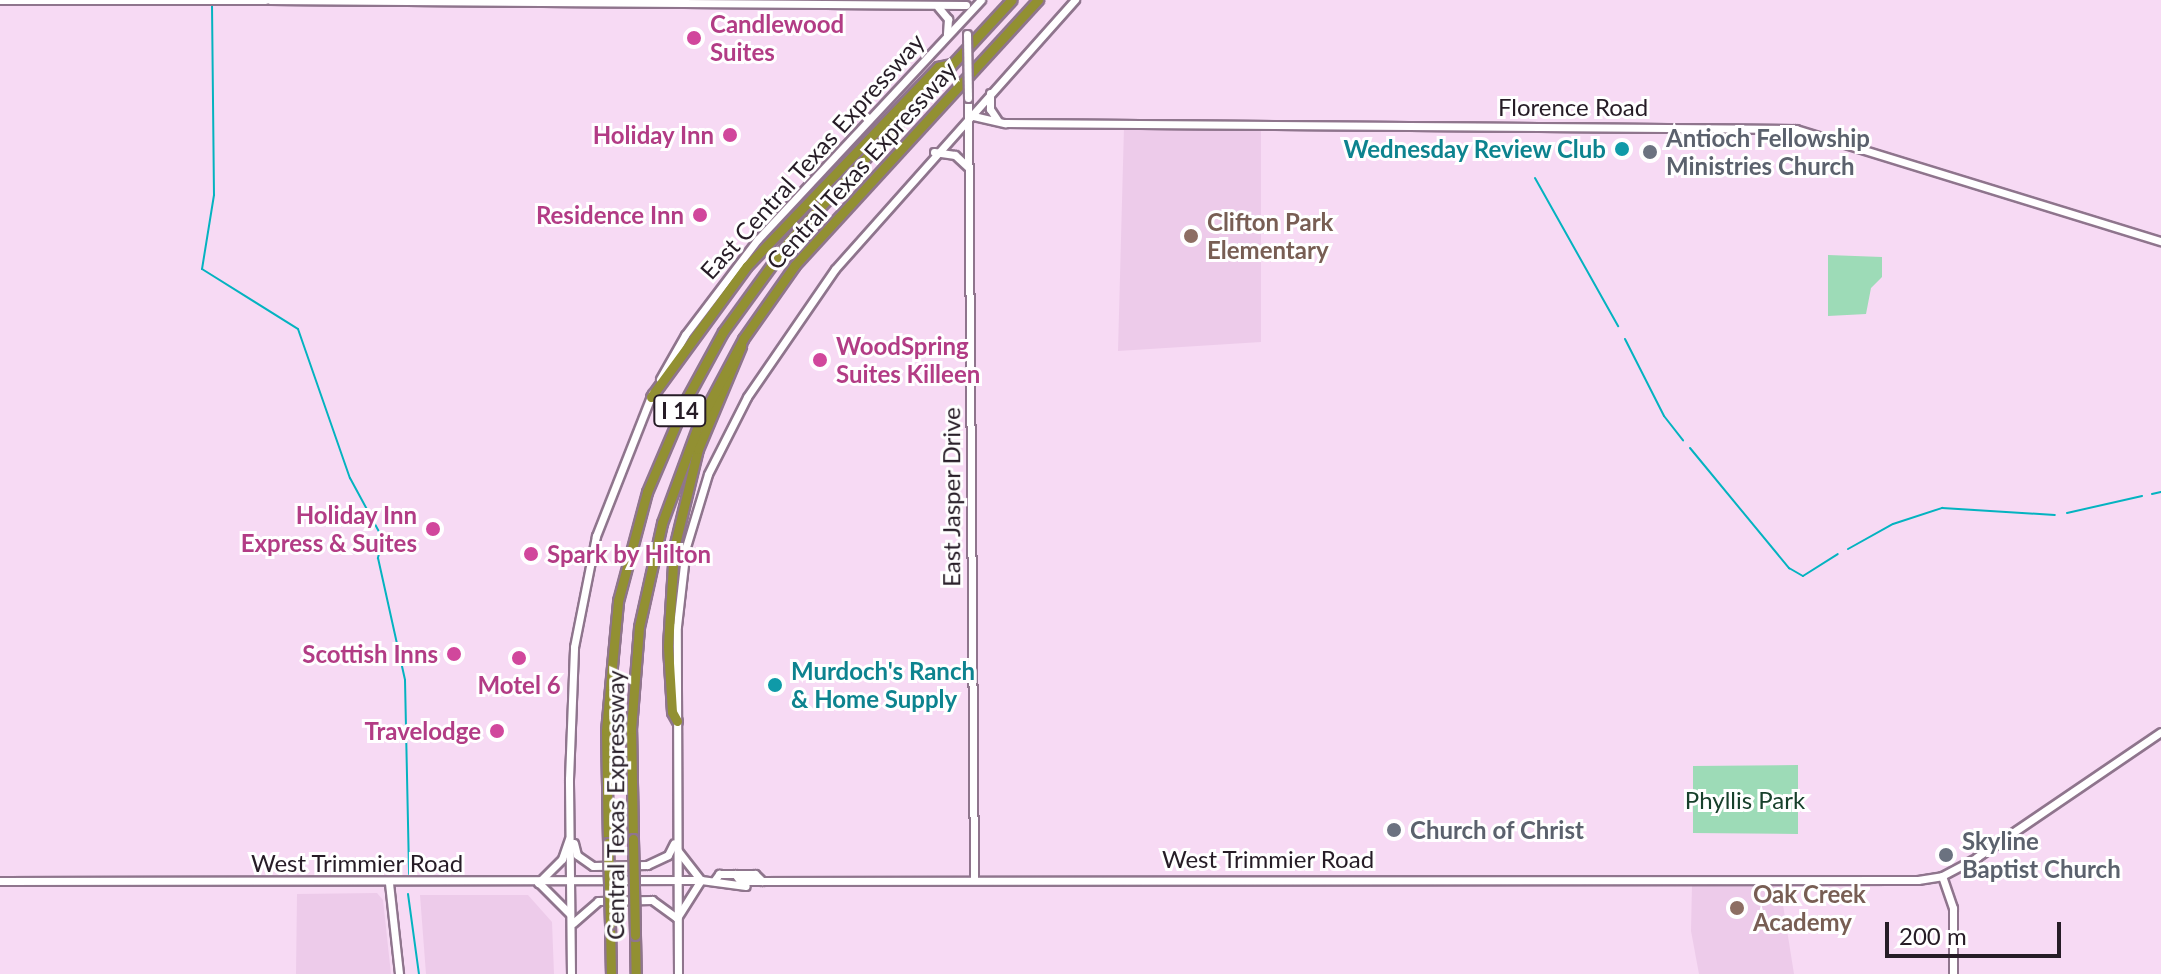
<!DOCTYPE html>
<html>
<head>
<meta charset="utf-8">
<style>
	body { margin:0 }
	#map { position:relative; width:2161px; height:974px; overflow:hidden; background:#f7daf4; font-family:Lato,sans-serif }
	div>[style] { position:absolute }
	.built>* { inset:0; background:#edcbea }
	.green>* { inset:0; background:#9ddbb7 }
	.stream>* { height:2px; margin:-1px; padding:0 1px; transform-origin:1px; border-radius:1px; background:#04b3c0 }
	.roads { filter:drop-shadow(2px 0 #8f758d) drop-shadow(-2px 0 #8f758d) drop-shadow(0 2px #8f758d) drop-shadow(0 -2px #8f758d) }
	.secondary>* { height:7px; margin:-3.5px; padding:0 3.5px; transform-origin:3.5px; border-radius:3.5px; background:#fff }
	.highway>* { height:9px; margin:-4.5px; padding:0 4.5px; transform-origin:4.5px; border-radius:4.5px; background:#929032 }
	.bridges { filter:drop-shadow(2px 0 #8f758d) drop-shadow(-2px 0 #8f758d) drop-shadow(0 2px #8f758d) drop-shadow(0 -2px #8f758d) }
	.secondary-bridge>* { height:7px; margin:-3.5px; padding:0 3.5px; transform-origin:3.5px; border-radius:3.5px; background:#fff }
	.highway-bridge>* { height:9px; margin:-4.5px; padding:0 4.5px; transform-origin:4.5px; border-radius:4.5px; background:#929032 }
	.dots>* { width:22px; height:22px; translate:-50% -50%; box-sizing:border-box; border:4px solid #fff; border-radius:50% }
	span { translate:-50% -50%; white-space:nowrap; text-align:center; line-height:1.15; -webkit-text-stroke:6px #fff; paint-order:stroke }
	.shield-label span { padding:2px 6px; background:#fff; border:2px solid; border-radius:6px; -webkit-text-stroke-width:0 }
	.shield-label { font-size:22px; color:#261c26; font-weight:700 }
	.hotel-label { font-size:24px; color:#b23c85; font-weight:700 }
	.left { translate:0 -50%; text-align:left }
	.right { translate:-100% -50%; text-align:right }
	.street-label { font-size:24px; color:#261c26 }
	.worship-label { font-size:24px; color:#5b616d; font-weight:700 }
	.culture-label { font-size:24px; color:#0d838f; font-weight:700 }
	.education-label { font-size:24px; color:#785e54; font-weight:700 }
	.park-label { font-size:24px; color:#17402b }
	.scale { position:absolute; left:1885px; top:922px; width:176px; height:36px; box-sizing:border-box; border:4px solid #261c26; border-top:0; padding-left:10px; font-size:24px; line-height:28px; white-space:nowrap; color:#261c26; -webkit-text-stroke:6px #fff; paint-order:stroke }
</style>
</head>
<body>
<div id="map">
	<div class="built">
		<i style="clip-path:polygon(1124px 127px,1261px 131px,1261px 342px,1118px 351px)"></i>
		<i style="clip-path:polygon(1692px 885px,1780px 886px,1794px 974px,1699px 974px,1691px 931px)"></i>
		<i style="clip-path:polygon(377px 893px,383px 900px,391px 974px,296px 974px,297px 894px)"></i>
		<i style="clip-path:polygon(420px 895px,528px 895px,552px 922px,554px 974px,426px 974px)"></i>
	</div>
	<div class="green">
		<i style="clip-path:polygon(1828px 255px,1882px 257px,1882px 277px,1871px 288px,1866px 314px,1828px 316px)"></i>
		<i style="clip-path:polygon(1798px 765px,1798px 834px,1693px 833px,1693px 766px)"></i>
	</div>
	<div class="stream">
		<i style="left:212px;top:5px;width:190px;rotate:89.4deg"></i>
		<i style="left:214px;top:195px;width:75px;rotate:99.2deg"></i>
		<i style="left:202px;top:269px;width:113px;rotate:32deg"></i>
		<i style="left:298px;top:329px;width:158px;rotate:70.8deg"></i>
		<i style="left:350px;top:478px;width:69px;rotate:61.6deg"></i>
		<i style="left:383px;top:539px;width:20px;rotate:105deg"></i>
		<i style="left:378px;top:558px;width:125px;rotate:77.5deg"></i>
		<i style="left:405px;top:680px;width:194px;rotate:88.8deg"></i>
		<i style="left:1535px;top:178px;width:170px;rotate:60.7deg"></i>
		<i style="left:1625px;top:339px;width:86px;rotate:63.1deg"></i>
		<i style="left:1664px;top:416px;width:31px;rotate:52deg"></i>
		<i style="left:1690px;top:448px;width:156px;rotate:50.5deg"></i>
		<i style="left:1789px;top:568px;width:16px;rotate:30deg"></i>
		<i style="left:1803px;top:576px;width:41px;rotate:-32.2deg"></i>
		<i style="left:2152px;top:494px;width:9px;rotate:-13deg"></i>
		<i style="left:2067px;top:513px;width:77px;rotate:-12.8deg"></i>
		<i style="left:1848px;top:549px;width:51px;rotate:-29.1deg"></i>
		<i style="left:1893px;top:524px;width:52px;rotate:-18.1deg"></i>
		<i style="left:1942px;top:508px;width:113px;rotate:3.5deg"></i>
		<i style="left:408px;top:894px;width:81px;rotate:82.2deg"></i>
	</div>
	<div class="roads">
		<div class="secondary">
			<i style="left:0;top:0;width:265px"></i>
			<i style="left:270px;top:0;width:696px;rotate:0.41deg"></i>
			<i style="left:938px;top:7px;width:16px;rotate:50deg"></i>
			<i style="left:948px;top:19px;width:15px;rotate:94deg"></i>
			<i style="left:990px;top:93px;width:16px;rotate:90deg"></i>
			<i style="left:990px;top:109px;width:14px;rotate:56deg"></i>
			<i style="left:968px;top:98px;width:781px;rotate:89.56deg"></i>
			<i style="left:969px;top:115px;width:37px;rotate:13deg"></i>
			<i style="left:1005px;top:123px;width:791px;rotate:0.43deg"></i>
			<i style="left:1796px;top:129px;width:382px;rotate:17.1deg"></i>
			<i style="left:934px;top:152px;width:21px;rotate:8deg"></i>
			<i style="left:955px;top:155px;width:18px;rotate:43deg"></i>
			<i style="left:660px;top:379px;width:51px;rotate:-60.4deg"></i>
			<i style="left:685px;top:335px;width:121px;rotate:-52.8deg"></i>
			<i style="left:758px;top:239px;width:327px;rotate:-47deg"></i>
			<i style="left:574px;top:843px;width:12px;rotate:76deg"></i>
			<i style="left:577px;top:855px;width:19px;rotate:35deg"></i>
			<i style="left:593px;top:866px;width:54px;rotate:-1.1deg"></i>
			<i style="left:647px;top:865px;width:23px;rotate:-25deg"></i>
			<i style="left:668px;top:855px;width:13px;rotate:-63deg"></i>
			<i style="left:678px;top:851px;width:37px;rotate:52deg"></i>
			<i style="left:735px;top:874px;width:9px;rotate:54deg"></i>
			<i style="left:740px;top:881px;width:1178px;rotate:-0.05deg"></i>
			<i style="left:1918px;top:880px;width:24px;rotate:-9deg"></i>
			<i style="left:1942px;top:876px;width:40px;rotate:-28deg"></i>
			<i style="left:1977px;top:857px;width:222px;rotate:-34.2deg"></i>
			<i style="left:1942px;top:876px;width:34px;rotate:71deg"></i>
			<i style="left:1953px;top:908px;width:66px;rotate:90deg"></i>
			<i style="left:0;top:881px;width:701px;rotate:-0.08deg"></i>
			<i style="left:701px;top:880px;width:45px;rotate:7.6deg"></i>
			<i style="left:714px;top:881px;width:9px;rotate:-54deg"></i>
			<i style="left:719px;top:874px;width:36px"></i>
			<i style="left:755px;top:874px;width:10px;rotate:45deg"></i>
			<i style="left:389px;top:883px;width:92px;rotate:83.7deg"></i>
			<i style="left:538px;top:883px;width:34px;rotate:-45deg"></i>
			<i style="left:562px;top:859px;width:21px;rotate:-71deg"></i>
			<i style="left:540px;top:884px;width:42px;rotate:45deg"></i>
			<i style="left:573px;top:923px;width:33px;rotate:-41deg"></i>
			<i style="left:598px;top:901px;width:54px;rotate:-1.1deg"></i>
			<i style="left:652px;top:900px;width:31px;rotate:36deg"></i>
			<i style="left:677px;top:918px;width:45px;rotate:-57.7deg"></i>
			<i style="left:571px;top:974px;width:195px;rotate:-90.6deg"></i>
			<i style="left:569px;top:779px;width:132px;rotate:-87.8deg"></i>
			<i style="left:574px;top:647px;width:113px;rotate:-78.8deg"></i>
			<i style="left:596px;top:536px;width:153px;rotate:-68.5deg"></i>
			<i style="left:678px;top:974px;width:348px;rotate:-90.2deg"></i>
			<i style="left:677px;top:626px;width:80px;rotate:-83.5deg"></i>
			<i style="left:686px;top:547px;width:76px;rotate:-73.2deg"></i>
			<i style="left:708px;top:474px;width:86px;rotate:-63.1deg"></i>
			<i style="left:747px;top:397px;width:155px;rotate:-55.5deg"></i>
			<i style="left:835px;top:269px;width:361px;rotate:-48.3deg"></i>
		</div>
		<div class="highway">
			<i style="left:651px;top:397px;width:162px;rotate:-53.8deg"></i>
			<i style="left:747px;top:266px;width:276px;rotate:-46.2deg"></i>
			<i style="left:938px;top:67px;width:13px;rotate:-13deg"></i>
			<i style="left:677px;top:721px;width:10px;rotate:-119deg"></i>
			<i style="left:672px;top:712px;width:66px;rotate:-93.5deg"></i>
			<i style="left:668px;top:646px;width:98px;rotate:-86.5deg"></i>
			<i style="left:674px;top:548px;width:102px;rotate:-76.4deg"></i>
			<i style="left:698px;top:449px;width:112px;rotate:-67.3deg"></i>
			<i style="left:633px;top:839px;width:110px;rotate:-91deg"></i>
			<i style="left:631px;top:729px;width:102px;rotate:-85.5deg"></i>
			<i style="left:639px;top:627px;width:107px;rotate:-77.5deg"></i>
			<i style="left:662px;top:523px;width:110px;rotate:-69.7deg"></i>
			<i style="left:700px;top:420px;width:92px;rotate:-62deg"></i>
			<i style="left:743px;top:339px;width:90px;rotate:-54.9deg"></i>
			<i style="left:795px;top:265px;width:360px;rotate:-47.5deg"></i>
			<i style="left:608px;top:843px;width:112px;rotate:-91deg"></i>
			<i style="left:606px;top:731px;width:131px;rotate:-84.7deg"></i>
			<i style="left:618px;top:601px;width:113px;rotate:-75.1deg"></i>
			<i style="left:647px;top:492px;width:102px;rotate:-66.9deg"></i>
			<i style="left:687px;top:398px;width:75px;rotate:-61.4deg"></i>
			<i style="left:723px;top:332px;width:112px;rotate:-54deg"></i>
			<i style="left:789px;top:241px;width:328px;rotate:-47.3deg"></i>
			<i style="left:610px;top:924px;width:50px;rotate:88.9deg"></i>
			<i style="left:635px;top:935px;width:39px;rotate:89deg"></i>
		</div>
	</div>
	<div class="bridges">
		<div class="secondary-bridge">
			<i style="left:967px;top:34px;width:64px;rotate:89.1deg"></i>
		</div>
		<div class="highway-bridge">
			<i style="left:633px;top:839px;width:96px;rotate:88.8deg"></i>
			<i style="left:608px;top:843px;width:81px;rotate:88.6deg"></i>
		</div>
	</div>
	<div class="dots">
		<i style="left:694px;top:38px;background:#d1479c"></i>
		<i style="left:730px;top:135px;background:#d1479c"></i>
		<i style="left:1622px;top:149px;background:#0f9aa8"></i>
		<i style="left:1650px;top:152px;background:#6b7280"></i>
		<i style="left:700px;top:215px;background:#d1479c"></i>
		<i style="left:1191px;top:236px;background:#8d6e63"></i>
		<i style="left:820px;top:360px;background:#d1479c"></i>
		<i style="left:433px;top:529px;background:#d1479c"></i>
		<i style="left:531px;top:554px;background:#d1479c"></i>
		<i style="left:454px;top:654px;background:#d1479c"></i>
		<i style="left:519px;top:658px;background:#d1479c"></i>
		<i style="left:775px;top:685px;background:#0f9aa8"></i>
		<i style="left:497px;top:731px;background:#d1479c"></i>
		<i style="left:1394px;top:830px;background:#6b7280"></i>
		<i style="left:1946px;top:855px;background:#6b7280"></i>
		<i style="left:1737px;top:908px;background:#8d6e63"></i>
	</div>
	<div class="shield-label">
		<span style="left:680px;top:411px">I 14</span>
	</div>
	<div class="hotel-label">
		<span class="left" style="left:710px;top:38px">Candlewood<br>Suites</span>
		<span class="right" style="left:714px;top:135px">Holiday Inn</span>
		<span class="right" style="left:684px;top:215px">Residence Inn</span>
		<span class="left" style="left:836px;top:360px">WoodSpring<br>Suites Killeen</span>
		<span class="right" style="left:417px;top:529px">Holiday Inn<br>Express &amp; Suites</span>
		<span class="left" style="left:547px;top:554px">Spark by Hilton</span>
		<span class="right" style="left:438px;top:654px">Scottish Inns</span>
		<span style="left:519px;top:685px">Motel 6</span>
		<span class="right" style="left:481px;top:731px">Travelodge</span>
	</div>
	<div class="street-label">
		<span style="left:1573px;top:107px">Florence Road</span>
		<span style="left:812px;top:156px;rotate:-48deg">East Central Texas Expressway</span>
		<span style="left:861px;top:165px;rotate:-48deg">Central Texas Expressway</span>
		<span style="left:951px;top:497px;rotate:-90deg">East Jasper Drive</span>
		<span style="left:615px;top:805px;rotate:-90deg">Central Texas Expressway</span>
		<span style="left:1268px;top:859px">West Trimmier Road</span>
		<span style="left:357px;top:863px">West Trimmier Road</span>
	</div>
	<div class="worship-label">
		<span class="left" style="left:1666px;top:152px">Antioch Fellowship<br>Ministries Church</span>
		<span class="left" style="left:1410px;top:830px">Church of Christ</span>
		<span class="left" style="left:1962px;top:855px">Skyline<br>Baptist Church</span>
	</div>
	<div class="culture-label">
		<span class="right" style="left:1606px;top:149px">Wednesday Review Club</span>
		<span class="left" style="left:791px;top:685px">Murdoch's Ranch<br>&amp; Home Supply</span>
	</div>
	<div class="education-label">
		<span class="left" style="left:1207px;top:236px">Clifton Park<br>Elementary</span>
		<span class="left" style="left:1753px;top:908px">Oak Creek<br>Academy</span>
	</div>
	<div class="park-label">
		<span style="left:1745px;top:800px">Phyllis Park</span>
	</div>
	<div class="scale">200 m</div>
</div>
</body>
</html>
